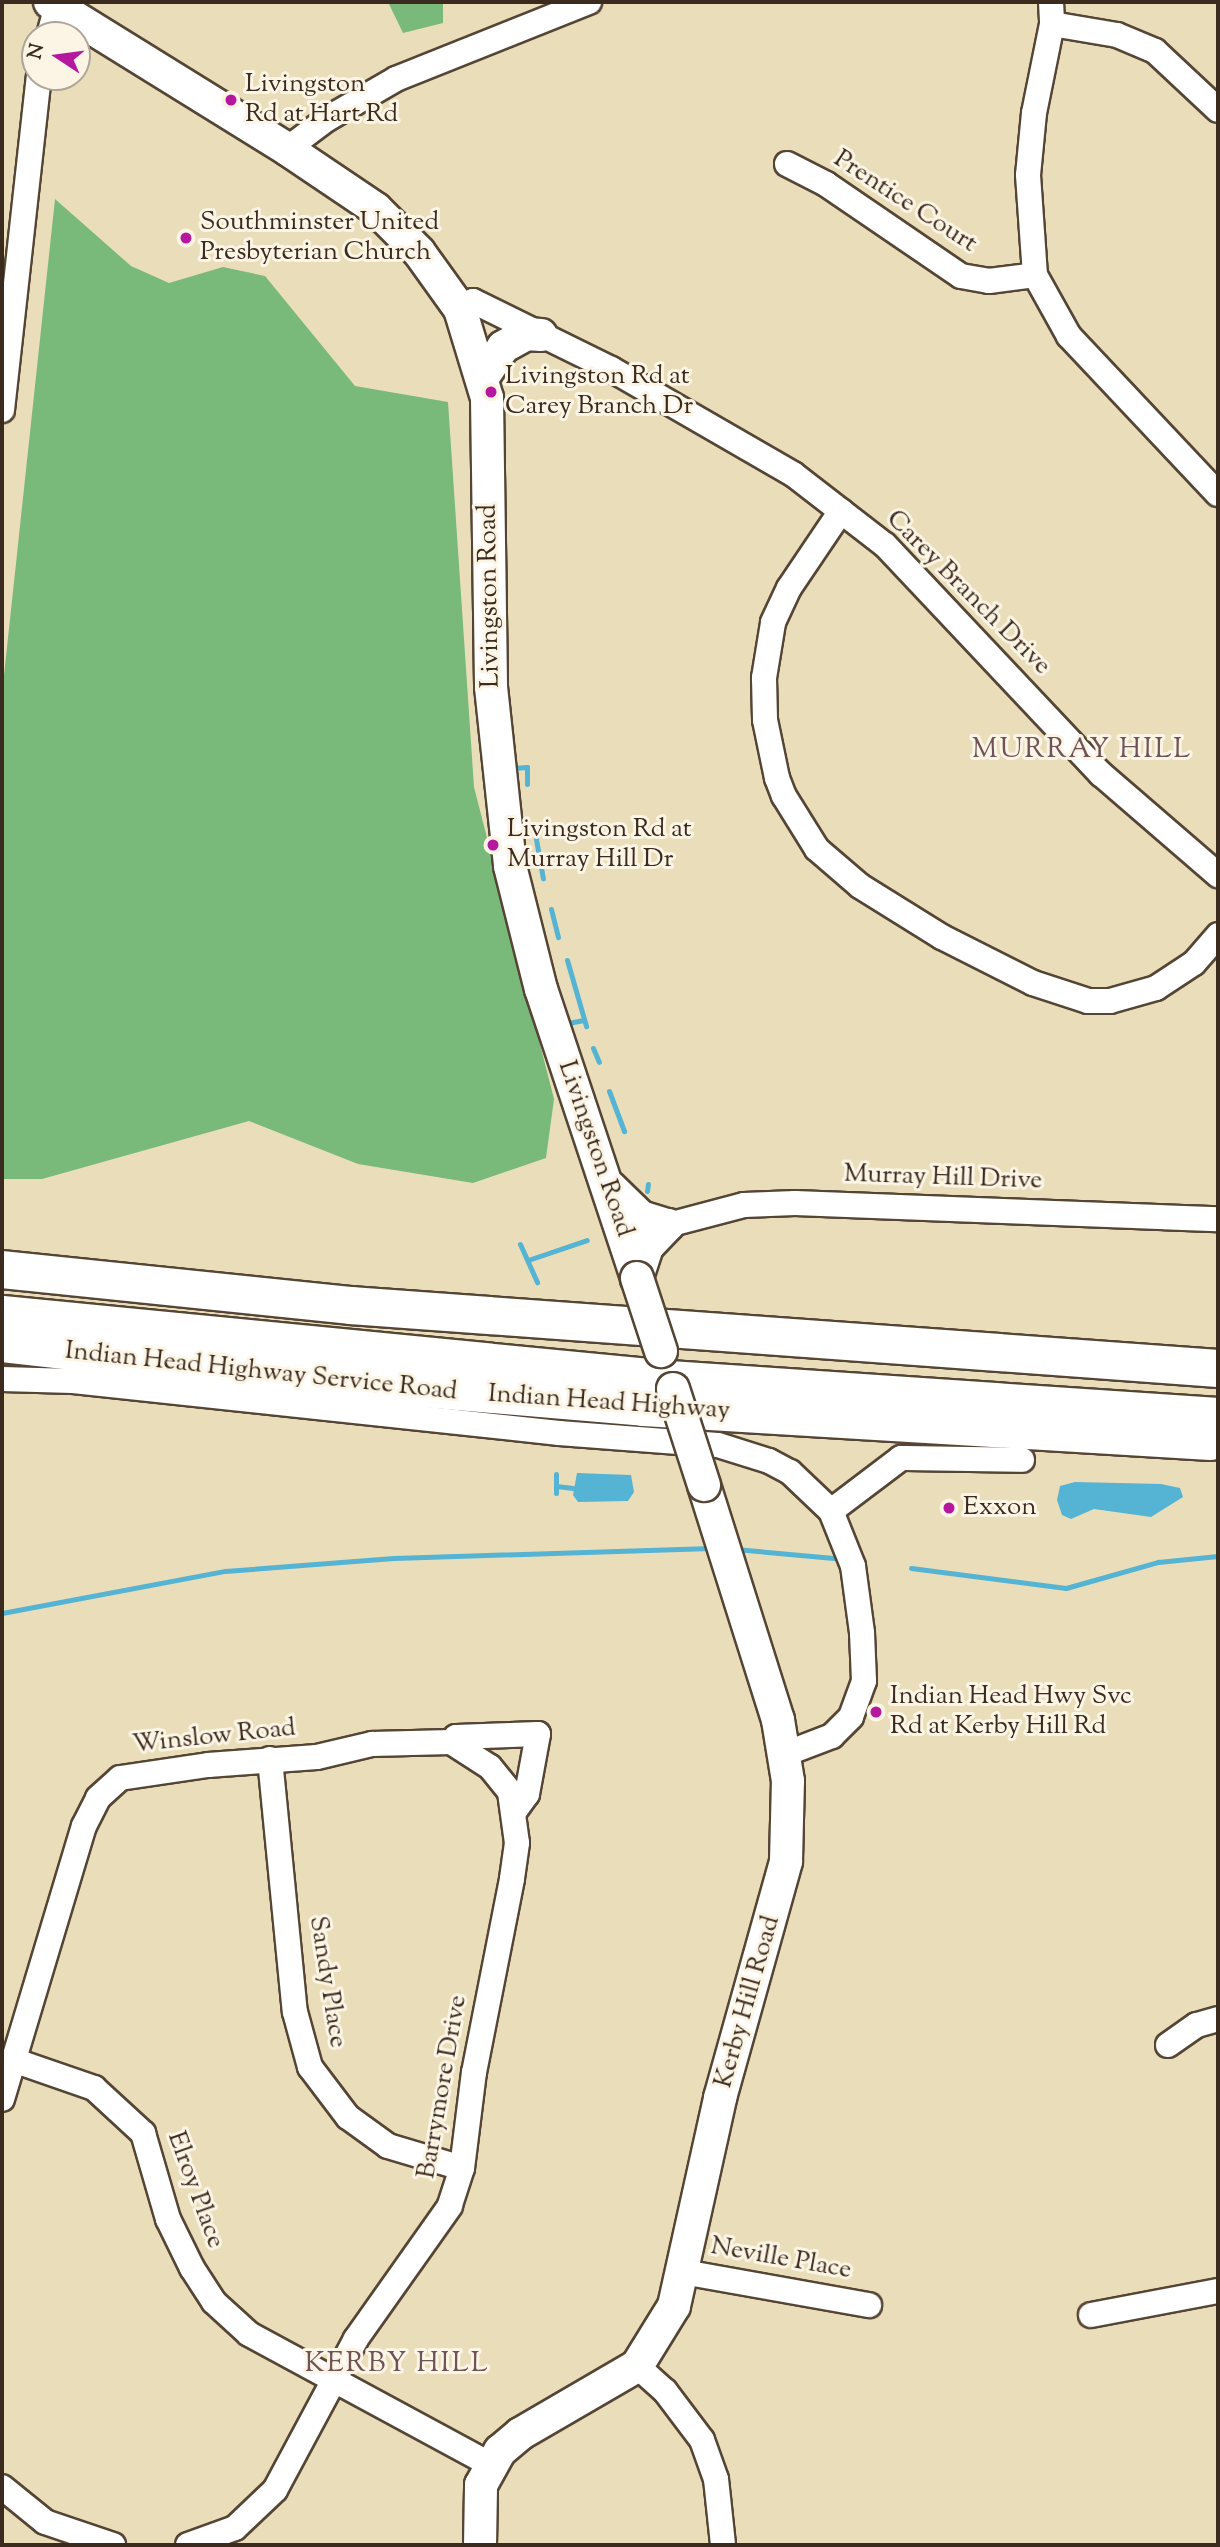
<!DOCTYPE html>
<html>
<head>
<meta charset="utf-8">
<style>
	body { margin:0 }
	#map { position:relative; width:1220px; height:2547px; overflow:hidden; background:#eadeba; font-family:"Sorts Mill Goudy",serif }
	div>[style] { position:absolute }
	.forest>* { inset:0; background:#79b97a }
	.water>* { inset:0; background:#55b3d3 }
	.stream>* { height:5px; margin:-2.5px; padding:0 2.5px; transform-origin:2.5px; border-radius:2.5px; background:#55b3d3 }
	.roads { filter:drop-shadow(2px 0 #554535) drop-shadow(-2px 0 #554535) drop-shadow(0 2px #554535) drop-shadow(0 -2px #554535) }
	.minor>* { height:24px; margin:-12px; padding:0 12px; transform-origin:12px; border-radius:12px; background:#fff }
	.major>* { height:32px; margin:-16px; padding:0 16px; transform-origin:16px; border-radius:16px; background:#fff }
	.highway>* { height:37px; margin:-18.5px; padding:0 18.5px; transform-origin:18.5px; border-radius:18.5px; background:#fff }
	.bridges { filter:drop-shadow(2px 0 #554535) drop-shadow(-2px 0 #554535) drop-shadow(0 2px #554535) drop-shadow(0 -2px #554535) }
	.major-bridge>* { height:32px; margin:-16px; padding:0 16px; transform-origin:16px; border-radius:16px; background:#fff }
	.dots>* { width:19px; height:19px; translate:-50% -50%; box-sizing:border-box; border:4px solid #fcf5e5; border-radius:50% }
	span { translate:-50% -50%; white-space:nowrap; text-align:center; line-height:1.15; -webkit-text-stroke:6px #fcf5e5; paint-order:stroke }
	.poi-label { font-size:26px; color:#3b2a1e }
	.left { translate:0 -50%; text-align:left }
	.street-label { font-size:26px; color:#3b2a1e }
	.neighbourhood-label { font-size:28px; color:#705358; letter-spacing:2px }
	.frame { position:absolute; inset:0; border:4px solid #3b2a1e; pointer-events:none }
	.north { position:absolute; left:21px; top:21px; width:70px; height:70px; box-sizing:border-box; background:#fcf5e5; border:2px solid #afa495; border-radius:50%; rotate:283deg; font-size:19px; font-weight:700; line-height:28px; text-align:center; color:#3b2a1e }
	.north::after { content:''; display:block; margin:auto; width:24px; height:32px; background:#b5179e; clip-path:polygon(50% 0,100% 100%,50% 72%,0 100%) }
</style>
</head>
<body>
<div id="map">
	<div class="forest">
		<i style="clip-path:polygon(388px 2px,443px 2px,443px 23px,403px 33px)"></i>
		<i style="clip-path:polygon(55px 199px,131px 266px,169px 283px,223px 267px,265px 276px,355px 386px,448px 402px,474px 787px,554px 1099px,546px 1158px,473px 1183px,358px 1164px,249px 1121px,42px 1179px,2px 1179px,2px 694px)"></i>
	</div>
	<div class="water">
		<i style="clip-path:polygon(577px 1473px,631px 1475px,634px 1492px,628px 1501px,578px 1502px,573px 1495px)"></i>
		<i style="clip-path:polygon(1075px 1482px,1161px 1484px,1180px 1488px,1183px 1497px,1151px 1517px,1094px 1509px,1071px 1519px,1062px 1515px,1057px 1500px,1060px 1486px)"></i>
	</div>
	<div class="stream">
		<i style="left:513px;top:768px;width:14px;rotate:-4deg"></i>
		<i style="left:527px;top:767px;width:17px;rotate:90deg"></i>
		<i style="left:536px;top:839px;width:40px;rotate:80deg"></i>
		<i style="left:551px;top:909px;width:29px;rotate:76deg"></i>
		<i style="left:567px;top:960px;width:69px;rotate:73.9deg"></i>
		<i style="left:568px;top:1023px;width:16px;rotate:-11deg"></i>
		<i style="left:593px;top:1048px;width:15px;rotate:67deg"></i>
		<i style="left:609px;top:1091px;width:43px;rotate:69.4deg"></i>
		<i style="left:647px;top:1191px;width:7px;rotate:-82deg"></i>
		<i style="left:520px;top:1244px;width:42px;rotate:65.9deg"></i>
		<i style="left:528px;top:1260px;width:62px;rotate:-18.7deg"></i>
		<i style="left:556px;top:1474px;width:19px;rotate:90deg"></i>
		<i style="left:556px;top:1486px;width:17px;rotate:7deg"></i>
		<i style="left:735px;top:1549px;width:99px;rotate:5.2deg"></i>
		<i style="left:911px;top:1568px;width:156px;rotate:7.4deg"></i>
		<i style="left:1066px;top:1588px;width:96px;rotate:-15.8deg"></i>
		<i style="left:1158px;top:1562px;width:60px;rotate:-5.7deg"></i>
		<i style="left:2px;top:1613px;width:227px;rotate:-10.7deg"></i>
		<i style="left:225px;top:1571px;width:169px;rotate:-4.4deg"></i>
		<i style="left:394px;top:1558px;width:317px;rotate:-1.8deg"></i>
	</div>
	<div class="roads">
		<div class="minor">
			<i style="left:1051px;top:2px;width:22px;rotate:87deg"></i>
			<i style="left:1052px;top:24px;width:91px;rotate:101.4deg"></i>
			<i style="left:1034px;top:113px;width:62px;rotate:95.5deg"></i>
			<i style="left:1028px;top:175px;width:100px;rotate:86deg"></i>
			<i style="left:1035px;top:275px;width:70px;rotate:60.9deg"></i>
			<i style="left:1069px;top:336px;width:217px;rotate:46.7deg"></i>
			<i style="left:1052px;top:24px;width:66px;rotate:9.6deg"></i>
			<i style="left:1117px;top:35px;width:41px;rotate:22.8deg"></i>
			<i style="left:1155px;top:51px;width:86px;rotate:43.1deg"></i>
			<i style="left:49px;top:35px;width:30px;rotate:-75deg"></i>
			<i style="left:287px;top:149px;width:50px;rotate:-36.9deg"></i>
			<i style="left:327px;top:119px;width:80px;rotate:-30.1deg"></i>
			<i style="left:396px;top:79px;width:208px;rotate:-21.8deg"></i>
			<i style="left:787px;top:164px;width:44px;rotate:27.1deg"></i>
			<i style="left:826px;top:184px;width:163px;rotate:34.3deg"></i>
			<i style="left:961px;top:276px;width:28px;rotate:10deg"></i>
			<i style="left:989px;top:281px;width:46px;rotate:-7.4deg"></i>
			<i style="left:460px;top:309px;width:15px;rotate:-32deg"></i>
			<i style="left:473px;top:301px;width:154px;rotate:26.2deg"></i>
			<i style="left:611px;top:369px;width:210px;rotate:30deg"></i>
			<i style="left:793px;top:474px;width:116px;rotate:37.7deg"></i>
			<i style="left:885px;top:545px;width:315px;rotate:46.7deg"></i>
			<i style="left:1101px;top:774px;width:155px;rotate:40.8deg"></i>
			<i style="left:2px;top:410px;width:335px;rotate:-83.7deg"></i>
			<i style="left:841px;top:511px;width:93px;rotate:124deg"></i>
			<i style="left:789px;top:588px;width:38px;rotate:115deg"></i>
			<i style="left:773px;top:623px;width:56px;rotate:99.3deg"></i>
			<i style="left:764px;top:678px;width:42px;rotate:88.6deg"></i>
			<i style="left:765px;top:720px;width:59px;rotate:78.3deg"></i>
			<i style="left:777px;top:778px;width:19px;rotate:69deg"></i>
			<i style="left:784px;top:796px;width:62px;rotate:58.1deg"></i>
			<i style="left:817px;top:849px;width:57px;rotate:40.7deg"></i>
			<i style="left:860px;top:886px;width:97px;rotate:31.9deg"></i>
			<i style="left:942px;top:937px;width:102px;rotate:26.8deg"></i>
			<i style="left:1033px;top:983px;width:58px;rotate:18.1deg"></i>
			<i style="left:1088px;top:1001px;width:22px"></i>
			<i style="left:1110px;top:1001px;width:48px;rotate:-15.8deg"></i>
			<i style="left:1156px;top:988px;width:45px;rotate:-33.3deg"></i>
			<i style="left:1194px;top:963px;width:37px;rotate:-49deg"></i>
			<i style="left:668px;top:1225px;width:79px;rotate:-14.7deg"></i>
			<i style="left:744px;top:1205px;width:51px;rotate:-2.2deg"></i>
			<i style="left:795px;top:1203px;width:423px;rotate:2.2deg"></i>
			<i style="left:2px;top:1379px;width:71px;rotate:1.6deg"></i>
			<i style="left:73px;top:1381px;width:489px;rotate:6.1deg"></i>
			<i style="left:559px;top:1433px;width:159px;rotate:4.3deg"></i>
			<i style="left:718px;top:1445px;width:53px;rotate:17.4deg"></i>
			<i style="left:769px;top:1461px;width:24px;rotate:28deg"></i>
			<i style="left:790px;top:1472px;width:57px;rotate:43.6deg"></i>
			<i style="left:831px;top:1511px;width:59px;rotate:68.2deg"></i>
			<i style="left:853px;top:1566px;width:68px;rotate:82.3deg"></i>
			<i style="left:862px;top:1633px;width:48px;rotate:87.6deg"></i>
			<i style="left:864px;top:1681px;width:38px;rotate:110deg"></i>
			<i style="left:851px;top:1717px;width:27px;rotate:135deg"></i>
			<i style="left:832px;top:1736px;width:50px;rotate:159deg"></i>
			<i style="left:831px;top:1511px;width:88px;rotate:-37.1deg"></i>
			<i style="left:901px;top:1458px;width:121px;rotate:0.9deg"></i>
			<i style="left:451px;top:1742px;width:7px;rotate:-45deg"></i>
			<i style="left:456px;top:1737px;width:82px;rotate:-2.1deg"></i>
			<i style="left:538px;top:1734px;width:61px;rotate:100.4deg"></i>
			<i style="left:527px;top:1794px;width:19px;rotate:126deg"></i>
			<i style="left:270px;top:1759px;width:254px;rotate:84.4deg"></i>
			<i style="left:295px;top:2012px;width:57px;rotate:74.7deg"></i>
			<i style="left:310px;top:2067px;width:63px;rotate:52.8deg"></i>
			<i style="left:348px;top:2117px;width:49px;rotate:35.9deg"></i>
			<i style="left:388px;top:2146px;width:77px;rotate:16.6deg"></i>
			<i style="left:1168px;top:2045px;width:35px;rotate:-35deg"></i>
			<i style="left:1197px;top:2025px;width:22px;rotate:-16deg"></i>
			<i style="left:13px;top:2060px;width:86px;rotate:19.1deg"></i>
			<i style="left:94px;top:2088px;width:67px;rotate:42.6deg"></i>
			<i style="left:143px;top:2133px;width:90px;rotate:73.8deg"></i>
			<i style="left:168px;top:2219px;width:55px;rotate:63.9deg"></i>
			<i style="left:192px;top:2268px;width:40px;rotate:57.1deg"></i>
			<i style="left:214px;top:2302px;width:47px;rotate:42.4deg"></i>
			<i style="left:249px;top:2334px;width:275px;rotate:28.4deg"></i>
			<i style="left:2px;top:2099px;width:285px;rotate:-73.3deg"></i>
			<i style="left:84px;top:1826px;width:31px;rotate:-63deg"></i>
			<i style="left:98px;top:1798px;width:30px;rotate:-42deg"></i>
			<i style="left:120px;top:1778px;width:89px;rotate:-8.4deg"></i>
			<i style="left:208px;top:1765px;width:109px;rotate:-4.2deg"></i>
			<i style="left:317px;top:1757px;width:57px;rotate:-13.3deg"></i>
			<i style="left:372px;top:1744px;width:79px;rotate:-1.5deg"></i>
			<i style="left:451px;top:1742px;width:46px;rotate:32.7deg"></i>
			<i style="left:490px;top:1767px;width:32px;rotate:51deg"></i>
			<i style="left:510px;top:1792px;width:51px;rotate:82.2deg"></i>
			<i style="left:517px;top:1843px;width:36px;rotate:98deg"></i>
			<i style="left:512px;top:1879px;width:197px;rotate:101.1deg"></i>
			<i style="left:474px;top:2072px;width:97px;rotate:97.1deg"></i>
			<i style="left:462px;top:2168px;width:40px;rotate:108deg"></i>
			<i style="left:450px;top:2206px;width:163px;rotate:125.3deg"></i>
			<i style="left:356px;top:2339px;width:171px;rotate:118.2deg"></i>
			<i style="left:275px;top:2490px;width:55px;rotate:136.5deg"></i>
			<i style="left:235px;top:2528px;width:50px;rotate:160.1deg"></i>
			<i style="left:683px;top:2272px;width:189px;rotate:10.1deg"></i>
			<i style="left:1091px;top:2315px;width:129px;rotate:-10.7deg"></i>
			<i style="left:637px;top:2366px;width:38px;rotate:42deg"></i>
			<i style="left:665px;top:2391px;width:61px;rotate:52.9deg"></i>
			<i style="left:702px;top:2440px;width:41px;rotate:70.3deg"></i>
			<i style="left:716px;top:2479px;width:66px;rotate:83.9deg"></i>
			<i style="left:2px;top:2487px;width:55px;rotate:39.1deg"></i>
			<i style="left:45px;top:2522px;width:72px;rotate:18.7deg"></i>
		</div>
		<div class="major">
			<i style="left:50px;top:2px;width:279px;rotate:31.8deg"></i>
			<i style="left:287px;top:149px;width:107px;rotate:34deg"></i>
			<i style="left:376px;top:209px;width:61px;rotate:45deg"></i>
			<i style="left:419px;top:252px;width:70px;rotate:54.3deg"></i>
			<i style="left:460px;top:309px;width:93px;rotate:73.1deg"></i>
			<i style="left:487px;top:398px;width:289px;rotate:89.2deg"></i>
			<i style="left:491px;top:687px;width:180px;rotate:83.9deg"></i>
			<i style="left:510px;top:866px;width:127px;rotate:75.9deg"></i>
			<i style="left:541px;top:989px;width:305px;rotate:71.6deg"></i>
			<i style="left:483px;top:377px;width:36px;rotate:-56deg"></i>
			<i style="left:503px;top:347px;width:26px;rotate:-29deg"></i>
			<i style="left:526px;top:334px;width:15px;rotate:4deg"></i>
			<i style="left:610px;top:1187px;width:43px;rotate:44.1deg"></i>
			<i style="left:641px;top:1217px;width:28px;rotate:17deg"></i>
			<i style="left:668px;top:1225px;width:30px;rotate:134deg"></i>
			<i style="left:647px;top:1247px;width:33px;rotate:108deg"></i>
			<i style="left:480px;top:2545px;width:60px;rotate:-89deg"></i>
			<i style="left:481px;top:2485px;width:39px;rotate:-61deg"></i>
			<i style="left:500px;top:2451px;width:26px;rotate:-40deg"></i>
			<i style="left:520px;top:2434px;width:135px;rotate:-30.2deg"></i>
			<i style="left:637px;top:2366px;width:70px;rotate:-58.3deg"></i>
			<i style="left:674px;top:2306px;width:213px;rotate:-77.5deg"></i>
			<i style="left:720px;top:2098px;width:246px;rotate:-74.4deg"></i>
			<i style="left:786px;top:1861px;width:80px;rotate:-88.6deg"></i>
			<i style="left:788px;top:1781px;width:62px;rotate:-99.3deg"></i>
			<i style="left:778px;top:1720px;width:246px;rotate:-107.5deg"></i>
		</div>
		<div class="highway">
			<i style="left:2px;top:1269px;width:350px;rotate:5.9deg"></i>
			<i style="left:350px;top:1305px;width:870px;rotate:4.15deg"></i>
			<i style="left:2px;top:1314px;width:670px;rotate:5.57deg"></i>
			<i style="left:669px;top:1379px;width:550px;rotate:3.86deg"></i>
			<i style="left:2px;top:1343px;width:341px;rotate:6.4deg"></i>
			<i style="left:341px;top:1381px;width:303px;rotate:4.9deg"></i>
			<i style="left:643px;top:1407px;width:568px;rotate:3.43deg"></i>
		</div>
	</div>
	<div class="bridges">
		<div class="major-bridge">
			<i style="left:637px;top:1278px;width:77px;rotate:71.8deg"></i>
			<i style="left:673px;top:1389px;width:101px;rotate:72.1deg"></i>
		</div>
	</div>
	<div class="dots">
		<i style="left:231px;top:100px;background:#b5179e"></i>
		<i style="left:186px;top:238px;background:#b5179e"></i>
		<i style="left:491px;top:392px;background:#b5179e"></i>
		<i style="left:493px;top:845px;background:#b5179e"></i>
		<i style="left:949px;top:1508px;background:#b5179e"></i>
		<i style="left:876px;top:1712px;background:#b5179e"></i>
	</div>
	<div class="poi-label">
		<span class="left" style="left:245px;top:100px">Livingston<br>Rd at Hart Rd</span>
		<span class="left" style="left:200px;top:238px">Southminster United<br>Presbyterian Church</span>
		<span class="left" style="left:505px;top:392px">Livingston Rd at<br>Carey Branch Dr</span>
		<span class="left" style="left:507px;top:845px">Livingston Rd at<br>Murray Hill Dr</span>
		<span class="left" style="left:963px;top:1508px">Exxon</span>
		<span class="left" style="left:890px;top:1712px">Indian Head Hwy Svc<br>Rd at Kerby Hill Rd</span>
	</div>
	<div class="street-label">
		<span style="left:905px;top:202px;rotate:33deg">Prentice Court</span>
		<span style="left:968px;top:593px;rotate:45deg">Carey Branch Drive</span>
		<span style="left:490px;top:596px;rotate:-91deg">Livingston Road</span>
		<span style="left:595px;top:1149px;rotate:71deg">Livingston Road</span>
		<span style="left:943px;top:1178px;rotate:2deg">Murray Hill Drive</span>
		<span style="left:261px;top:1372px;rotate:6deg">Indian Head Highway Service Road</span>
		<span style="left:609px;top:1403px;rotate:4deg">Indian Head Highway</span>
		<span style="left:214px;top:1737px;rotate:-6deg">Winslow Road</span>
		<span style="left:327px;top:1982px;rotate:81deg">Sandy Place</span>
		<span style="left:748px;top:2002px;rotate:-74deg">Kerby Hill Road</span>
		<span style="left:443px;top:2087px;rotate:-80deg">Barrymore Drive</span>
		<span style="left:195px;top:2190px;rotate:70deg">Elroy Place</span>
		<span style="left:781px;top:2259px;rotate:10deg">Neville Place</span>
	</div>
	<div class="neighbourhood-label">
		<span style="left:1082px;top:750px">MURRAY HILL</span>
		<span style="left:397px;top:2364px">KERBY HILL</span>
	</div>
	<div class="frame"></div>
	<div class="north">N</div>
</div>
</body>
</html>
